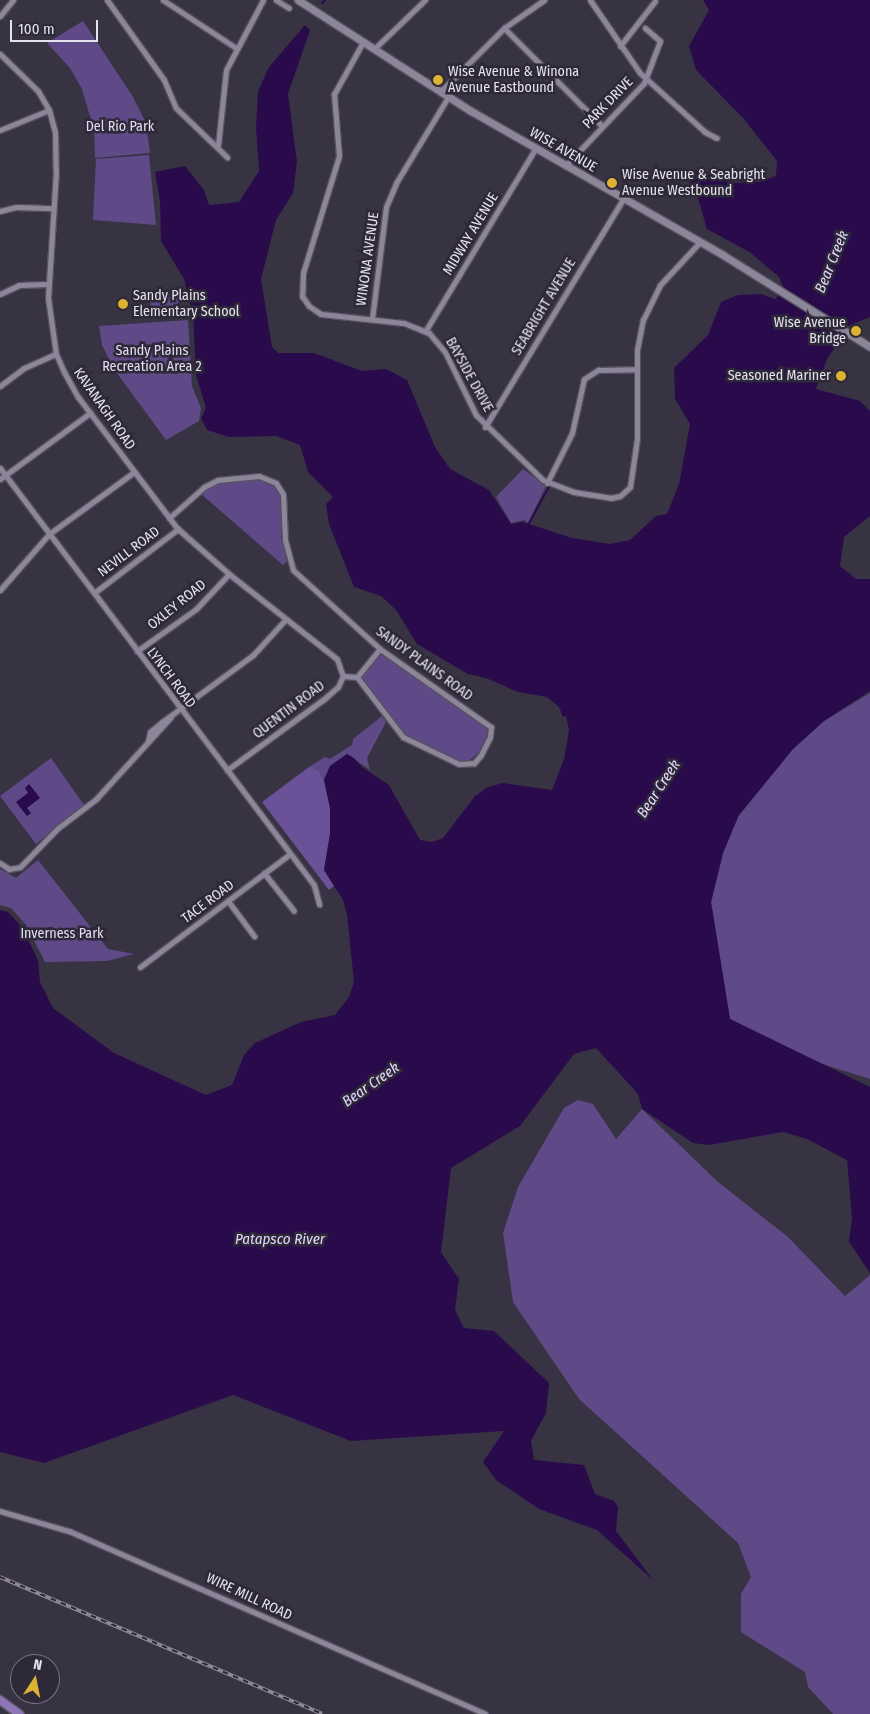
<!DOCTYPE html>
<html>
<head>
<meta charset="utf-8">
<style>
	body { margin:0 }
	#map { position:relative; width:870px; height:1714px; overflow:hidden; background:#383343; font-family:"Fira Sans Condensed",sans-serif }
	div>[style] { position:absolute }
	.green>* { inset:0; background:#5f4987 }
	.forest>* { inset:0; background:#6b5298 }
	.water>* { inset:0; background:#290b4c }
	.stream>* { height:2px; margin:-1px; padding:0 1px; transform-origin:1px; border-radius:1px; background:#290b4c }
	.roads { filter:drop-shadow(1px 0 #575260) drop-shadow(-1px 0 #575260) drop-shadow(0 1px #575260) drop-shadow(0 -1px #575260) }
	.minor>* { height:5px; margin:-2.5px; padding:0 2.5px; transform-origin:2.5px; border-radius:2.5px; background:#8c8699 }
	.secondary>* { height:7px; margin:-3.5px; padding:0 3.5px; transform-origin:3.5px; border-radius:3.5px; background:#8c8699 }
	.primary>* { height:8px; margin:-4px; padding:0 4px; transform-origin:4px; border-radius:4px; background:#8d75b8 }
	.rail>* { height:4px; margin-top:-2px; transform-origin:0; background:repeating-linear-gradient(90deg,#2e2938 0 5.5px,#938f9d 0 11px); box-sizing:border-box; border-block:1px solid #938f9d }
	.dots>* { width:14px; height:14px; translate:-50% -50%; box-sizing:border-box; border:2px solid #2e2938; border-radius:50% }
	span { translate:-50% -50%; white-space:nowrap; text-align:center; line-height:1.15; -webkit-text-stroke:5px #2e2938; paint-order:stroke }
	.poi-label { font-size:14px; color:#e6e3ee }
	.left { translate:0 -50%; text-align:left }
	.right { translate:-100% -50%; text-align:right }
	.street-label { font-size:14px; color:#e6e3ee }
	.park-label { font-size:14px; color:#e4def2 }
	.water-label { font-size:15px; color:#e1d5fd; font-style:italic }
	.north { position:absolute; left:10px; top:1654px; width:50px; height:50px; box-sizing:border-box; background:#2e2938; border:1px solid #787381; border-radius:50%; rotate:11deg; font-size:14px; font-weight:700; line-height:20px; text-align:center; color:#e6e3ee }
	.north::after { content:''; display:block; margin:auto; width:18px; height:22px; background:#ddb233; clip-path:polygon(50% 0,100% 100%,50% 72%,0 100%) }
	.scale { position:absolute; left:10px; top:20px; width:88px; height:22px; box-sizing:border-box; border:2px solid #e6e3ee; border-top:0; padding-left:6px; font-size:15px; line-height:18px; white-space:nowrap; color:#e6e3ee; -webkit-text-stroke:4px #2e2938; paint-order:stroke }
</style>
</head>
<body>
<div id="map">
	<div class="green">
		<i style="clip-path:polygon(83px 21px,133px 97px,146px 123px,150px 153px,95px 158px,94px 130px,82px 89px,70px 68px,47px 43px)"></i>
		<i style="clip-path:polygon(149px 155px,156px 225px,93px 220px,96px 159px)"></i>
		<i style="clip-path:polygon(151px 294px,179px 295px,178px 316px,150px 315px)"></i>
		<i style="clip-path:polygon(188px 320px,192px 386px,201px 408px,199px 421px,166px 440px,114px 369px,102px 345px,99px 326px)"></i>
		<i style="clip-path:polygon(523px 469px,546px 486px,528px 523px,524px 520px,511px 523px,496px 497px)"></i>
		<i style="clip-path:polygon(264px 479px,272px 482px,283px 498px,281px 537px,287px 561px,283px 565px,201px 494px,214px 484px)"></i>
		<i style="clip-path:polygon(381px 652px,486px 726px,488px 734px,479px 752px,470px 760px,460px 761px,443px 755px,401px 732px,360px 678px)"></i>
		<i style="clip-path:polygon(870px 693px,870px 1079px,810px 1060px,730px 1019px,711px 902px,723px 853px,737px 818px,793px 749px,824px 721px)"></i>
		<i style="clip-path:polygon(382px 716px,386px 722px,367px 758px,370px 770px,347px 754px,330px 766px,324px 780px,318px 770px,309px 767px,325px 757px,330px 759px,352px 745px,353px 739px)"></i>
		<i style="clip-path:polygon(51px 758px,84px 805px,36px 844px,0 796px)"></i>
		<i style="clip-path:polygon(38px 860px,108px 949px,134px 954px,107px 961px,45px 962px,26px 925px,11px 908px,0 905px,0 869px,16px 878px)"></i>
		<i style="clip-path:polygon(578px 1100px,593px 1104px,616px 1139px,642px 1109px,718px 1182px,788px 1237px,845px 1296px,870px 1275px,870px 1714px,833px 1714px,808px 1687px,805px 1672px,741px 1632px,741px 1594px,751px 1577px,738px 1543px,579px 1399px,513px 1302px,503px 1233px,518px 1187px,564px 1108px)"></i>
	</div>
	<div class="forest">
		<i style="clip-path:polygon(309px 767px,318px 770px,324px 780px,330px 808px,330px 834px,324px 870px,334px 886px,329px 890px,262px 802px)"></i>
	</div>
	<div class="water">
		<i style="clip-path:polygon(703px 0,870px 0,870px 317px,841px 329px,839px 343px,828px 357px,816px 389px,860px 401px,870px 411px,870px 516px,844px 537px,840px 566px,856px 579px,870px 579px,870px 691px,824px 721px,793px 749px,739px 815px,723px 853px,711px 902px,730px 1019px,870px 1087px,870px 1273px,849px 1242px,852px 1218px,847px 1160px,807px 1139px,783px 1132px,709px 1145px,693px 1143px,642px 1109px,638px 1094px,596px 1048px,574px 1054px,520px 1126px,451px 1168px,441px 1252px,459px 1279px,455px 1310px,464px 1328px,494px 1331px,549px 1383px,546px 1413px,531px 1441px,534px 1460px,584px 1465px,595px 1494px,614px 1501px,618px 1507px,616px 1531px,653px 1580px,597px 1530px,539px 1509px,496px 1480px,483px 1462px,504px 1431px,351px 1441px,233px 1395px,44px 1463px,0 1452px,0 910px,8px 912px,22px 927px,38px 960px,40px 982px,53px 1008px,114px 1053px,206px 1095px,232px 1085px,244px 1055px,255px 1043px,301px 1022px,335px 1015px,349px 997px,354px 982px,347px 915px,343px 900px,324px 870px,330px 834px,330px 808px,324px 780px,330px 766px,347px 754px,354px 758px,362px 767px,389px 785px,420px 840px,432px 842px,443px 838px,475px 796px,488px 787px,503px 783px,552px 790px,564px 759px,569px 730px,566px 716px,563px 717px,559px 707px,547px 697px,518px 692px,486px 678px,468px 674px,417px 644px,396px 610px,381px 596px,354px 587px,329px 524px,326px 504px,333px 497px,308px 472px,300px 445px,276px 436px,229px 437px,207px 430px,201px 418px,206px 408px,196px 375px,193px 316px,184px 279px,161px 241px,160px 201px,155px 172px,185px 166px,204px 190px,209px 205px,239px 202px,259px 171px,256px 128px,258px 91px,269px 67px,305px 25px,310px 30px,288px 94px,297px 162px,293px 193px,276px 220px,261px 279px,272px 347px,278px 353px,314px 353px,362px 371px,386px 369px,407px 380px,435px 447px,450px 469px,489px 490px,511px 524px,523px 522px,572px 538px,610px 544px,630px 540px,656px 516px,667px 514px,679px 484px,690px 424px,675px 399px,674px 368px,708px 335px,721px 302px,738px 295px,761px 294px,775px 299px,784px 289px,779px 277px,751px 253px,707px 229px,697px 195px,687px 177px,690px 169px,735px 183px,758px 182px,776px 176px,777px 161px,743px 118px,696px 70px,689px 46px,709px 10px)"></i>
		<i style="clip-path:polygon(29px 784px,40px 798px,27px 808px,31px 813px,27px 816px,16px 802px,28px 793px,25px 788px)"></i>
	</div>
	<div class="stream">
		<i style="left:322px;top:3px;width:4px;rotate:-45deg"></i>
		<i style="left:528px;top:525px;width:46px;rotate:-61.2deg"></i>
	</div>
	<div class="roads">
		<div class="minor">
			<i style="left:107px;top:0;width:98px;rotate:54.5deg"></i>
			<i style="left:164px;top:80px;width:30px;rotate:67deg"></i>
			<i style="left:176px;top:108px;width:71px;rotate:43.9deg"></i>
			<i style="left:163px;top:0;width:87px;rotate:33.3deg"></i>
			<i style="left:276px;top:0;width:15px;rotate:32deg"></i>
			<i style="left:590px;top:0;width:88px;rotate:55.6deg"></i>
			<i style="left:640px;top:73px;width:88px;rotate:42.2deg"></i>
			<i style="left:705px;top:132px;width:13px;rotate:27deg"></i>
			<i style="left:0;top:16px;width:21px;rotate:-51deg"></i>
			<i style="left:504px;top:28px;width:137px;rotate:45deg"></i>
			<i style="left:363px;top:42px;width:60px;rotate:119.1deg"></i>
			<i style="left:334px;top:94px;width:62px;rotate:85.4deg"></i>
			<i style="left:339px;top:156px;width:122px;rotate:107.1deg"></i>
			<i style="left:303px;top:273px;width:23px;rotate:92deg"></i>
			<i style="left:302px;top:296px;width:12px;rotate:55deg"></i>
			<i style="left:309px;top:306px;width:14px;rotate:34deg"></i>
			<i style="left:321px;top:314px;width:83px;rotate:6.2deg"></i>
			<i style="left:404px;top:323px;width:27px;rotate:22deg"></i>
			<i style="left:429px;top:333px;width:25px;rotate:50deg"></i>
			<i style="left:445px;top:352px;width:70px;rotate:63.8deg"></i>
			<i style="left:476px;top:415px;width:93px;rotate:44.1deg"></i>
			<i style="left:543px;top:480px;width:33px;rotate:21deg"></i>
			<i style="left:574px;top:492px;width:37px;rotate:9deg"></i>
			<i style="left:611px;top:498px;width:9px;rotate:-13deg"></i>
			<i style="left:620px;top:496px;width:13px;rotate:-42deg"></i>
			<i style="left:630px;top:487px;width:49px;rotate:-81.7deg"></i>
			<i style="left:637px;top:439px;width:89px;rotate:-90deg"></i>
			<i style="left:637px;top:350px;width:31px;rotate:-79deg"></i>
			<i style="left:643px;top:320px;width:39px;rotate:-64deg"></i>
			<i style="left:660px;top:285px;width:59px;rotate:-47.1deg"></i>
			<i style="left:620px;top:46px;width:57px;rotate:-52.1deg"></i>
			<i style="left:374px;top:49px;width:71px;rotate:-43.9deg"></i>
			<i style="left:0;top:54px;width:53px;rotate:44.2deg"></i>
			<i style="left:38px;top:91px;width:22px;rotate:60deg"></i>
			<i style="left:49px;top:110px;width:23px;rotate:75deg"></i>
			<i style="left:55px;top:132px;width:39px;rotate:89deg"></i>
			<i style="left:56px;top:171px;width:127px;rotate:93.6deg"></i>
			<i style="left:48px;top:298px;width:57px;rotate:81.9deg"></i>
			<i style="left:56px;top:354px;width:20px;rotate:66deg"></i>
			<i style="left:64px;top:372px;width:29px;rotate:61deg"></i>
			<i style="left:78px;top:397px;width:166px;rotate:52.9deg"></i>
			<i style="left:178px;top:529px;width:68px;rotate:41.4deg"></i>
			<i style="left:229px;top:574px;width:137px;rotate:38.2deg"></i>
			<i style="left:337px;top:659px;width:18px;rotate:71deg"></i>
			<i style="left:440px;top:92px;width:91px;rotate:-45deg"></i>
			<i style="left:504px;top:28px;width:49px;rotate:-35deg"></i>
			<i style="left:0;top:130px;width:53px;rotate:-22.2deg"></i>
			<i style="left:218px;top:145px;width:75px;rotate:-83.9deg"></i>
			<i style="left:226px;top:70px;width:79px;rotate:-62.1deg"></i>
			<i style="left:565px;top:166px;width:115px;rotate:-46.4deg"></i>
			<i style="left:644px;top:83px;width:45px;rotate:-69.1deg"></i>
			<i style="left:660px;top:41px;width:20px;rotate:-139deg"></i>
			<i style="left:0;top:211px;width:16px;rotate:-14deg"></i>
			<i style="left:16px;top:207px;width:37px;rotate:2deg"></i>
			<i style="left:0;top:294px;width:21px;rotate:-25deg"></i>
			<i style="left:19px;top:285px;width:28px;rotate:-2deg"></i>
			<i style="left:372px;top:319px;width:113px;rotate:-82.9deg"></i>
			<i style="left:386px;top:207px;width:26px;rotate:-67deg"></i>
			<i style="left:396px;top:183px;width:100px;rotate:-58.8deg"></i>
			<i style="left:426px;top:330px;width:211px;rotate:-58.9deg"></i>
			<i style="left:0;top:386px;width:30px;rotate:-37deg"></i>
			<i style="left:24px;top:368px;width:35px;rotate:-24deg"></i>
			<i style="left:485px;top:427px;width:267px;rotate:-58.8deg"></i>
			<i style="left:0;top:468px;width:522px;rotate:53.02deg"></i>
			<i style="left:314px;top:885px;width:20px;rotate:75deg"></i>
			<i style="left:0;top:479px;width:112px;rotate:-36.3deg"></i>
			<i style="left:547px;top:483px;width:56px;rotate:-63.4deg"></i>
			<i style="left:572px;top:433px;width:55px;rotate:-77.5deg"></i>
			<i style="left:584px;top:379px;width:17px;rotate:-33deg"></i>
			<i style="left:598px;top:370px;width:39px;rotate:-1deg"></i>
			<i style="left:169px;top:518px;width:47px;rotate:-41.5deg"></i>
			<i style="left:204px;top:487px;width:16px;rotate:-27deg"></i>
			<i style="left:218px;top:480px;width:41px;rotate:-5.6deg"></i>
			<i style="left:259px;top:476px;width:18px;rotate:22deg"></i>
			<i style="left:276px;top:483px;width:13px;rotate:58deg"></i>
			<i style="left:283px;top:494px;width:46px;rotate:87.5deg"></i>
			<i style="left:285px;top:540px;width:31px;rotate:75deg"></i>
			<i style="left:293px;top:570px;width:118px;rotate:42.2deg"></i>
			<i style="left:380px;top:649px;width:136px;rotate:35.1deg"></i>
			<i style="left:491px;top:727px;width:10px;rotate:96deg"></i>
			<i style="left:490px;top:737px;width:20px;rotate:117deg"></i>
			<i style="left:481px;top:755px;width:11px;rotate:131deg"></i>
			<i style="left:474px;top:763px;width:15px;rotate:176deg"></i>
			<i style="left:459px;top:764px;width:62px;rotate:-154.3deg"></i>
			<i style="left:403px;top:737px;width:76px;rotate:-127.5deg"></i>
			<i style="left:0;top:590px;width:74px;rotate:-48.8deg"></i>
			<i style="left:49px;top:534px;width:105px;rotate:-36.1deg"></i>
			<i style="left:94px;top:593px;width:106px;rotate:-37.3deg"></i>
			<i style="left:137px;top:651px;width:72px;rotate:-35.4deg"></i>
			<i style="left:196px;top:609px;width:48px;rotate:-46.7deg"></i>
			<i style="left:148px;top:741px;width:9px;rotate:-77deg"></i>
			<i style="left:150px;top:732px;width:16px;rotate:-40deg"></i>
			<i style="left:162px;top:722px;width:113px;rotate:-36.4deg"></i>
			<i style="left:253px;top:655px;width:49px;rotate:-47.5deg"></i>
			<i style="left:227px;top:770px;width:120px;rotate:-36.2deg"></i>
			<i style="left:324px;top:699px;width:18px;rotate:-41deg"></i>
			<i style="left:338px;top:687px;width:12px;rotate:-66deg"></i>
			<i style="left:343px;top:676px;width:14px;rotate:4deg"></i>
			<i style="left:357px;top:677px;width:36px;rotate:-51deg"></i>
			<i style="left:0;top:863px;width:11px;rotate:34deg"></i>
			<i style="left:9px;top:869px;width:11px;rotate:-10deg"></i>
			<i style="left:20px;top:867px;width:54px;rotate:-45.7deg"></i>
			<i style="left:58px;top:828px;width:48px;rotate:-37.3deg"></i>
			<i style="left:96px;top:799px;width:111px;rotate:-47.6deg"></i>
			<i style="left:264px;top:873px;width:48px;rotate:51.7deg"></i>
			<i style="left:228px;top:901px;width:44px;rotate:53.4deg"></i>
			<i style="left:140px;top:967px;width:188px;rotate:-37deg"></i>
			<i style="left:0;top:1511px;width:72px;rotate:16.2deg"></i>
			<i style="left:69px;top:1531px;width:454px;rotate:23.7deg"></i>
		</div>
		<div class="secondary">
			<i style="left:298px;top:0;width:206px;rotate:32.7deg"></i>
			<i style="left:471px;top:111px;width:290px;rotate:29.7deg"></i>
			<i style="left:723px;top:255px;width:173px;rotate:32deg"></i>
		</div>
		<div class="primary">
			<i style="left:0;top:1700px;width:24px;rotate:36deg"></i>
		</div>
	</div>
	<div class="rail">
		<i style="left:0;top:1577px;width:350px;rotate:23deg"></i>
	</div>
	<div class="dots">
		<i style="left:438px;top:80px;background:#ddb233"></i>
		<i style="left:612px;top:183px;background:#ddb233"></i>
		<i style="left:123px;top:304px;background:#ddb233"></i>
		<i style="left:856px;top:331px;background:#ddb233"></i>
		<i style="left:841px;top:376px;background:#ddb233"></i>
	</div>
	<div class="poi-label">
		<span class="left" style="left:448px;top:80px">Wise Avenue &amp; Winona<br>Avenue Eastbound</span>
		<span class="left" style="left:622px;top:183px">Wise Avenue &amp; Seabright<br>Avenue Westbound</span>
		<span class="left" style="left:133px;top:304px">Sandy Plains<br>Elementary School</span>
		<span class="right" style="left:846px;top:331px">Wise Avenue<br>Bridge</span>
		<span class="right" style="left:831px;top:376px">Seasoned Mariner</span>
	</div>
	<div class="street-label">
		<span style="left:608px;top:103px;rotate:-46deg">PARK DRIVE</span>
		<span style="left:563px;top:150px;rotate:30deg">WISE AVENUE</span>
		<span style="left:471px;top:234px;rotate:-59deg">MIDWAY AVENUE</span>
		<span style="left:368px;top:259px;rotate:-82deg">WINONA AVENUE</span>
		<span style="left:544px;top:307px;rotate:-59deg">SEABRIGHT AVENUE</span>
		<span style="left:469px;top:375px;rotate:61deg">BAYSIDE DRIVE</span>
		<span style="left:104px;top:409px;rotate:55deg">KAVANAGH ROAD</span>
		<span style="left:129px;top:552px;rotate:-37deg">NEVILL ROAD</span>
		<span style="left:177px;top:605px;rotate:-39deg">OXLEY ROAD</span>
		<span style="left:424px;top:664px;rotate:36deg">SANDY PLAINS ROAD</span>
		<span style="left:171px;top:678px;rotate:53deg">LYNCH ROAD</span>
		<span style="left:289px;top:710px;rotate:-37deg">QUENTIN ROAD</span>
		<span style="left:208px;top:902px;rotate:-37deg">TACE ROAD</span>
		<span style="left:249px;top:1597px;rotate:25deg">WIRE MILL ROAD</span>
	</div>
	<div class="park-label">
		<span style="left:120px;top:127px">Del Rio Park</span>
		<span style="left:152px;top:359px">Sandy Plains<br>Recreation Area 2</span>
		<span style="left:62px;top:934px">Inverness Park</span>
	</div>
	<div class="water-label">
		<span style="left:832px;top:262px;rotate:-68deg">Bear Creek</span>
		<span style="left:659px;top:789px;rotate:-57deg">Bear Creek</span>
		<span style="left:371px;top:1085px;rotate:-35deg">Bear Creek</span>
		<span style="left:280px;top:1240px">Patapsco River</span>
	</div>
	<div class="north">N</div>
	<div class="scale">100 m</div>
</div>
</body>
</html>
